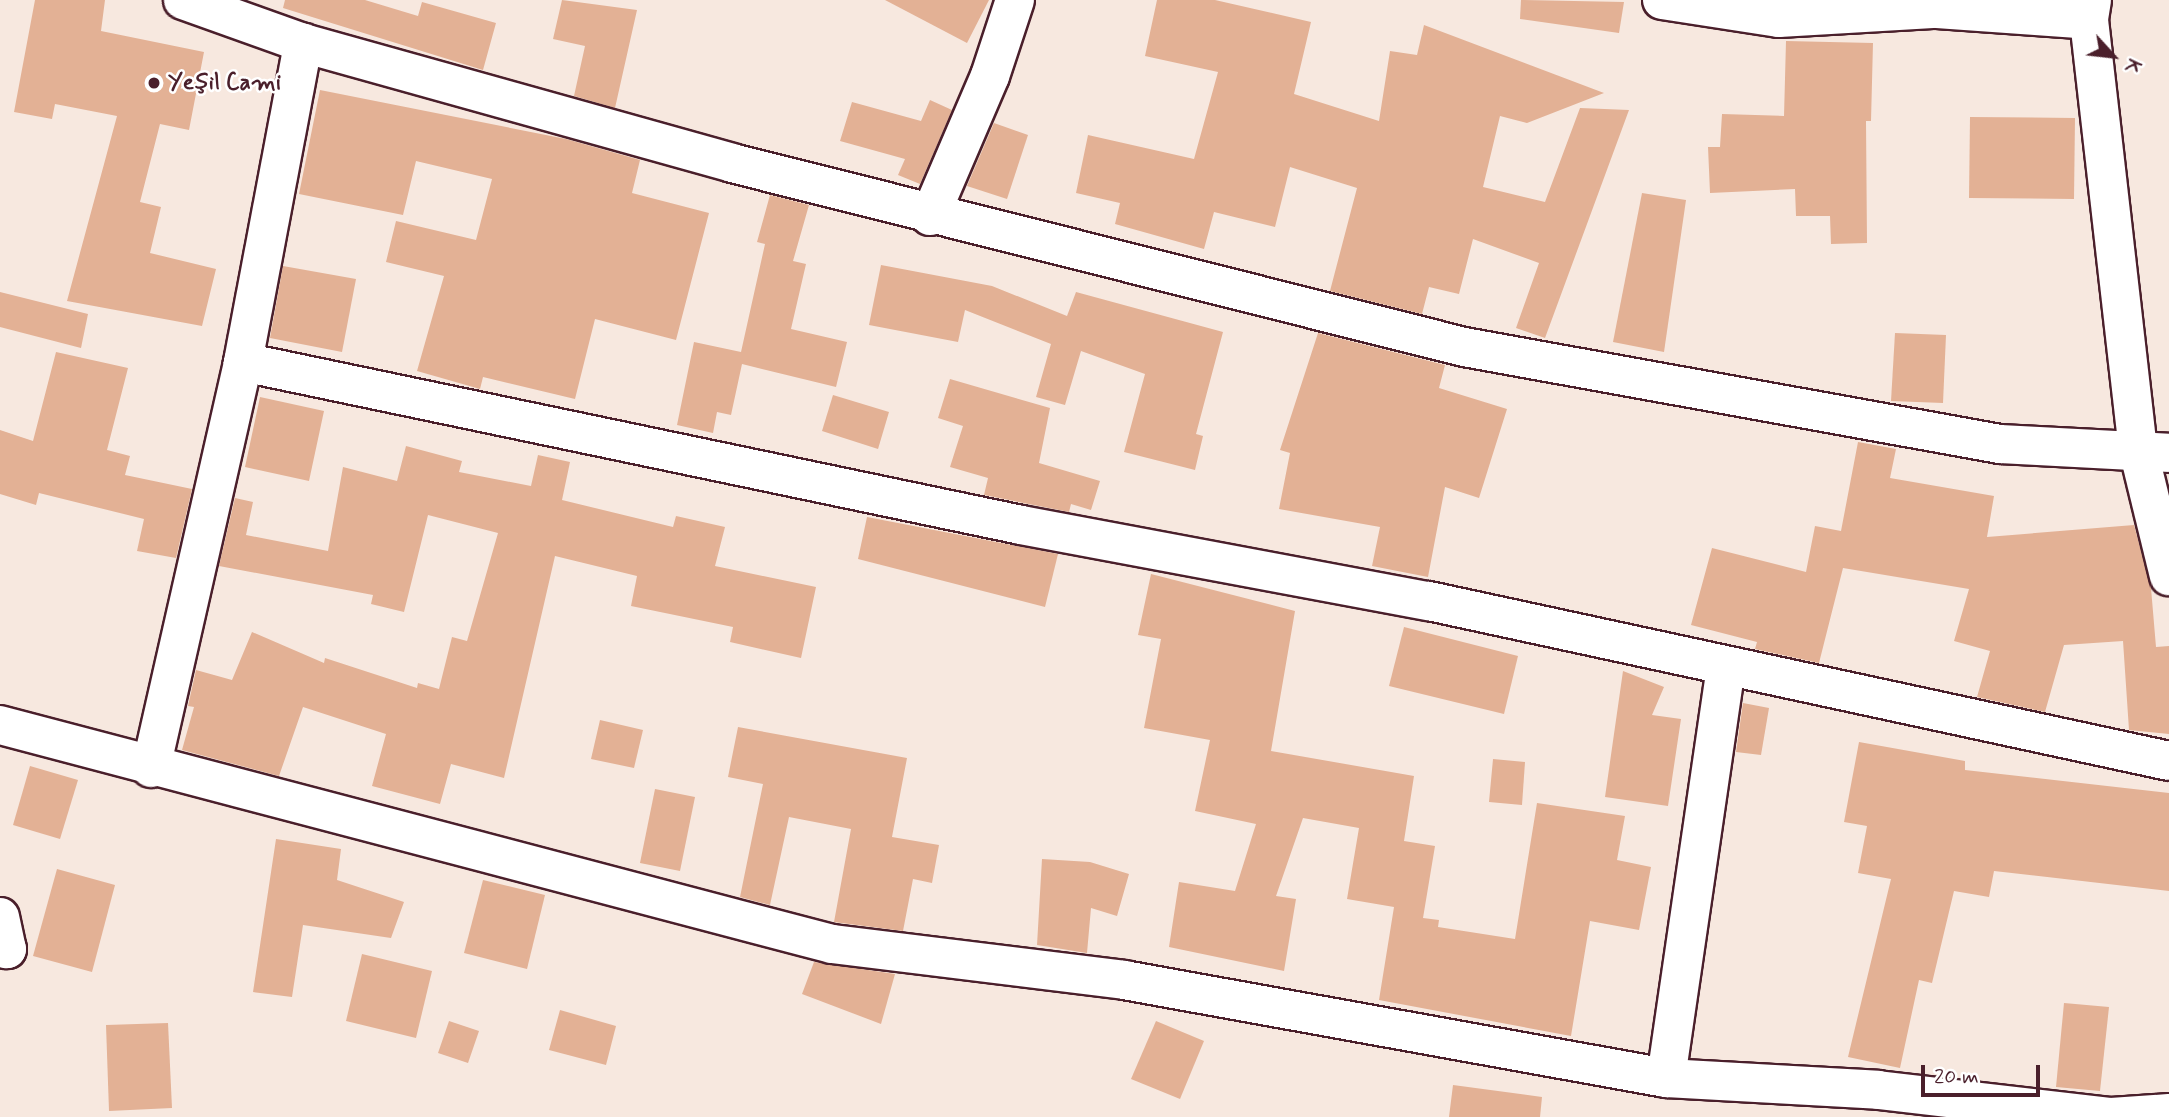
<!DOCTYPE html>
<html>
<head>
<meta charset="utf-8">
<style>
	body { margin:0 }
	#map { position:relative; width:2169px; height:1117px; overflow:hidden; background:#f7e8df; font-family:Mynerve,sans-serif }
	div>[style] { position:absolute }
	.building>* { inset:0; background:#e3b195 }
	.roads { filter:drop-shadow(2px 0 #4a1f2b) drop-shadow(-2px 0 #4a1f2b) drop-shadow(0 2px #4a1f2b) drop-shadow(0 -2px #4a1f2b) }
	.minor>* { height:38px; margin:-19px; padding:0 19px; transform-origin:19px; border-radius:19px; background:#fff }
	.dots>* { width:19px; height:19px; translate:-50% -50%; box-sizing:border-box; border:4px solid #fff; border-radius:50% }
	span { translate:-50% -50%; white-space:nowrap; text-align:center; line-height:1.15; -webkit-text-stroke:5px #fff; paint-order:stroke }
	.poi-label { font-size:23px; color:#4a1f2b; font-weight:700 }
	.left { translate:0 -50%; text-align:left }
	.north { position:absolute; left:2078px; top:21px; width:70px; height:70px; -webkit-text-stroke:5px #fff; paint-order:stroke; rotate:117deg; font-size:19px; font-weight:700; line-height:28px; text-align:center; color:#4a1f2b }
	.north::after { content:''; display:block; margin:auto; width:24px; height:32px; background:#4a1f2b; clip-path:polygon(50% 0,100% 100%,50% 72%,0 100%) }
	.scale { position:absolute; left:1921px; top:1065px; width:119px; height:32px; box-sizing:border-box; border:4px solid #4a1f2b; border-top:0; padding-left:9px; font-size:21px; line-height:24px; white-space:nowrap; color:#4a1f2b; -webkit-text-stroke:5px #fff; paint-order:stroke }
</style>
</head>
<body>
<div id="map">
	<div class="building">
		<i style="clip-path:polygon(35px 0,105px 0,101px 31px,204px 52px,189px 130px,160px 124px,140px 202px,161px 207px,150px 253px,216px 269px,202px 326px,67px 301px,117px 116px,55px 104px,52px 119px,14px 112px)"></i>
		<i style="clip-path:polygon(285px 0,365px 0,418px 16px,422px 2px,496px 23px,483px 70px,283px 8px)"></i>
		<i style="clip-path:polygon(562px 0,637px 10px,615px 108px,574px 96px,585px 46px,553px 39px)"></i>
		<i style="clip-path:polygon(885px 0,989px 0,967px 43px)"></i>
		<i style="clip-path:polygon(1157px 0,1215px 0,1311px 22px,1294px 94px,1379px 121px,1390px 51px,1417px 55px,1424px 25px,1604px 93px,1527px 123px,1500px 116px,1483px 187px,1545px 202px,1580px 108px,1629px 110px,1545px 338px,1516px 328px,1539px 263px,1473px 239px,1459px 294px,1429px 287px,1422px 314px,1330px 291px,1357px 188px,1290px 167px,1275px 227px,1214px 212px,1204px 249px,1115px 224px,1120px 203px,1076px 193px,1088px 135px,1194px 159px,1218px 72px,1145px 56px)"></i>
		<i style="clip-path:polygon(1521px 0,1624px 2px,1619px 33px,1520px 19px)"></i>
		<i style="clip-path:polygon(1786px 41px,1873px 43px,1871px 121px,1866px 121px,1867px 243px,1831px 244px,1830px 216px,1796px 216px,1795px 189px,1710px 193px,1708px 147px,1720px 147px,1722px 114px,1784px 116px)"></i>
		<i style="clip-path:polygon(320px 90px,566px 139px,640px 160px,632px 193px,709px 213px,676px 340px,595px 319px,575px 399px,483px 377px,480px 389px,417px 371px,444px 276px,386px 262px,396px 221px,476px 240px,492px 179px,416px 161px,403px 215px,299px 194px)"></i>
		<i style="clip-path:polygon(930px 100px,952px 110px,920px 184px,898px 175px,905px 159px,840px 141px,852px 102px,921px 121px)"></i>
		<i style="clip-path:polygon(1970px 117px,2075px 118px,2074px 199px,1969px 198px)"></i>
		<i style="clip-path:polygon(994px 123px,1028px 135px,1007px 199px,967px 186px)"></i>
		<i style="clip-path:polygon(1642px 193px,1686px 200px,1664px 352px,1613px 342px)"></i>
		<i style="clip-path:polygon(770px 195px,809px 205px,793px 261px,806px 264px,791px 329px,847px 342px,836px 387px,742px 364px,731px 415px,717px 412px,713px 433px,677px 425px,694px 342px,741px 352px,765px 244px,757px 242px)"></i>
		<i style="clip-path:polygon(881px 265px,992px 286px,1067px 316px,1076px 292px,1223px 332px,1196px 434px,1203px 436px,1195px 470px,1124px 452px,1145px 374px,1081px 351px,1065px 405px,1036px 397px,1051px 344px,965px 310px,958px 342px,869px 325px)"></i>
		<i style="clip-path:polygon(283px 266px,356px 279px,342px 352px,270px 338px)"></i>
		<i style="clip-path:polygon(0 292px,88px 314px,81px 348px,0 327px)"></i>
		<i style="clip-path:polygon(1318px 333px,1445px 365px,1439px 388px,1507px 409px,1479px 498px,1445px 487px,1428px 577px,1372px 566px,1380px 527px,1279px 509px,1290px 453px,1280px 450px)"></i>
		<i style="clip-path:polygon(1895px 333px,1946px 335px,1943px 403px,1891px 401px)"></i>
		<i style="clip-path:polygon(56px 352px,128px 368px,107px 450px,130px 456px,125px 475px,192px 489px,176px 558px,137px 551px,144px 519px,39px 493px,36px 505px,0 494px,0 430px,33px 441px)"></i>
		<i style="clip-path:polygon(950px 379px,1050px 408px,1039px 463px,1100px 481px,1091px 510px,1071px 504px,1069px 512px,984px 495px,988px 478px,950px 467px,963px 426px,938px 418px)"></i>
		<i style="clip-path:polygon(833px 395px,889px 412px,878px 449px,822px 431px)"></i>
		<i style="clip-path:polygon(260px 397px,324px 411px,309px 481px,245px 467px)"></i>
		<i style="clip-path:polygon(1858px 442px,1896px 449px,1890px 478px,1994px 496px,1987px 537px,2134px 525px,2151px 588px,2156px 647px,2169px 646px,2169px 734px,2129px 730px,2123px 641px,2064px 645px,2045px 712px,1977px 697px,1990px 651px,1954px 641px,1969px 589px,1843px 568px,1819px 663px,1755px 649px,1757px 642px,1691px 625px,1712px 548px,1806px 572px,1815px 526px,1841px 531px)"></i>
		<i style="clip-path:polygon(406px 446px,462px 461px,459px 472px,531px 486px,538px 455px,570px 462px,562px 500px,673px 527px,676px 516px,725px 527px,715px 566px,816px 587px,801px 658px,730px 642px,733px 627px,631px 606px,637px 576px,555px 556px,504px 778px,451px 764px,440px 804px,372px 786px,386px 734px,303px 707px,279px 776px,182px 750px,194px 707px,188px 706px,196px 670px,232px 680px,252px 632px,324px 663px,325px 658px,417px 688px,418px 683px,439px 689px,452px 637px,467px 641px,498px 533px,428px 515px,404px 612px,371px 604px,373px 595px,219px 566px,235px 498px,253px 502px,246px 535px,328px 551px,343px 467px,397px 481px)"></i>
		<i style="clip-path:polygon(867px 517px,1058px 554px,1045px 607px,858px 559px)"></i>
		<i style="clip-path:polygon(1151px 574px,1295px 611px,1271px 751px,1414px 776px,1404px 841px,1435px 846px,1423px 918px,1439px 920px,1438px 927px,1515px 939px,1537px 803px,1625px 816px,1617px 860px,1651px 867px,1639px 930px,1590px 921px,1571px 1036px,1379px 1000px,1394px 907px,1347px 899px,1359px 828px,1303px 818px,1276px 896px,1296px 899px,1284px 971px,1169px 947px,1179px 882px,1235px 891px,1256px 824px,1195px 811px,1210px 740px,1144px 728px,1161px 639px,1138px 635px)"></i>
		<i style="clip-path:polygon(1404px 627px,1518px 656px,1504px 714px,1389px 686px)"></i>
		<i style="clip-path:polygon(1623px 671px,1664px 687px,1652px 715px,1681px 719px,1668px 806px,1605px 797px)"></i>
		<i style="clip-path:polygon(1743px 703px,1769px 708px,1761px 755px,1736px 752px)"></i>
		<i style="clip-path:polygon(600px 720px,643px 730px,634px 768px,591px 759px)"></i>
		<i style="clip-path:polygon(738px 727px,907px 758px,892px 837px,939px 845px,932px 883px,913px 879px,903px 931px,834px 922px,851px 829px,789px 817px,770px 905px,740px 897px,763px 784px,728px 777px)"></i>
		<i style="clip-path:polygon(1859px 742px,1965px 761px,1965px 770px,2169px 793px,2169px 891px,1994px 871px,1989px 897px,1954px 891px,1932px 983px,1919px 980px,1900px 1068px,1848px 1057px,1891px 879px,1858px 873px,1867px 826px,1844px 822px)"></i>
		<i style="clip-path:polygon(1493px 759px,1525px 762px,1522px 805px,1489px 802px)"></i>
		<i style="clip-path:polygon(30px 766px,78px 780px,60px 839px,13px 825px)"></i>
		<i style="clip-path:polygon(655px 789px,695px 797px,680px 871px,640px 863px)"></i>
		<i style="clip-path:polygon(276px 839px,341px 849px,337px 880px,404px 902px,391px 938px,303px 925px,292px 997px,253px 992px)"></i>
		<i style="clip-path:polygon(1042px 859px,1090px 862px,1129px 874px,1117px 916px,1091px 908px,1087px 953px,1037px 945px)"></i>
		<i style="clip-path:polygon(57px 869px,115px 885px,92px 972px,33px 956px)"></i>
		<i style="clip-path:polygon(483px 880px,545px 895px,527px 969px,464px 953px)"></i>
		<i style="clip-path:polygon(362px 954px,432px 971px,416px 1038px,346px 1021px)"></i>
		<i style="clip-path:polygon(814px 962px,895px 974px,881px 1024px,802px 994px)"></i>
		<i style="clip-path:polygon(2064px 1003px,2109px 1007px,2100px 1091px,2056px 1087px)"></i>
		<i style="clip-path:polygon(560px 1010px,616px 1026px,606px 1065px,549px 1050px)"></i>
		<i style="clip-path:polygon(449px 1021px,479px 1031px,468px 1063px,438px 1053px)"></i>
		<i style="clip-path:polygon(1156px 1021px,1204px 1041px,1180px 1099px,1131px 1079px)"></i>
		<i style="clip-path:polygon(168px 1023px,172px 1108px,109px 1111px,106px 1025px)"></i>
		<i style="clip-path:polygon(1453px 1085px,1542px 1097px,1540px 1117px,1449px 1117px)"></i>
	</div>
	<div class="roads">
		<div class="minor">
			<i style="left:183px;top:0;width:127px;rotate:19.7deg"></i>
			<i style="left:303px;top:43px;width:445px;rotate:15.6deg"></i>
			<i style="left:732px;top:163px;width:755px;rotate:14.11deg"></i>
			<i style="left:1464px;top:347px;width:545px;rotate:10.26deg"></i>
			<i style="left:2000px;top:444px;width:169px;rotate:3deg"></i>
			<i style="left:1662px;top:0;width:118px;rotate:8.7deg"></i>
			<i style="left:1779px;top:18px;width:158px;rotate:-3.3deg"></i>
			<i style="left:1937px;top:9px;width:152px;rotate:4.1deg"></i>
			<i style="left:2092px;top:0;width:20px;rotate:99deg"></i>
			<i style="left:2089px;top:20px;width:432px;rotate:83.5deg"></i>
			<i style="left:2138px;top:449px;width:131px;rotate:76.3deg"></i>
			<i style="left:930px;top:216px;width:152px;rotate:-66.8deg"></i>
			<i style="left:990px;top:76px;width:80px;rotate:-71.8deg"></i>
			<i style="left:243px;top:362px;width:325px;rotate:-79.3deg"></i>
			<i style="left:0;top:725px;width:860px;rotate:14.75deg"></i>
			<i style="left:832px;top:944px;width:294px;rotate:7deg"></i>
			<i style="left:1124px;top:980px;width:551px;rotate:10.25deg"></i>
			<i style="left:1666px;top:1078px;width:212px;rotate:3.2deg"></i>
			<i style="left:1878px;top:1090px;width:235px;rotate:6.6deg"></i>
			<i style="left:2111px;top:1117px;width:58px;rotate:-3.9deg"></i>
			<i style="left:151px;top:768px;width:416px;rotate:-77.2deg"></i>
			<i style="left:243px;top:362px;width:795px;rotate:11.83deg"></i>
			<i style="left:1021px;top:525px;width:415px;rotate:10.6deg"></i>
			<i style="left:1429px;top:601px;width:757px;rotate:12.2deg"></i>
			<i style="left:0;top:917px;width:33px;rotate:78deg"></i>
			<i style="left:7px;top:949px;width:7px;rotate:-172deg"></i>
			<i style="left:1666px;top:1078px;width:414px;rotate:-81.7deg"></i>
		</div>
	</div>
	<div class="dots">
		<i style="left:154px;top:83px;background:#4a1f2b"></i>
	</div>
	<div class="poi-label">
		<span class="left" style="left:168px;top:83px">Yeşil Cami</span>
	</div>
	<div class="north">K</div>
	<div class="scale">20 m</div>
</div>
</body>
</html>
